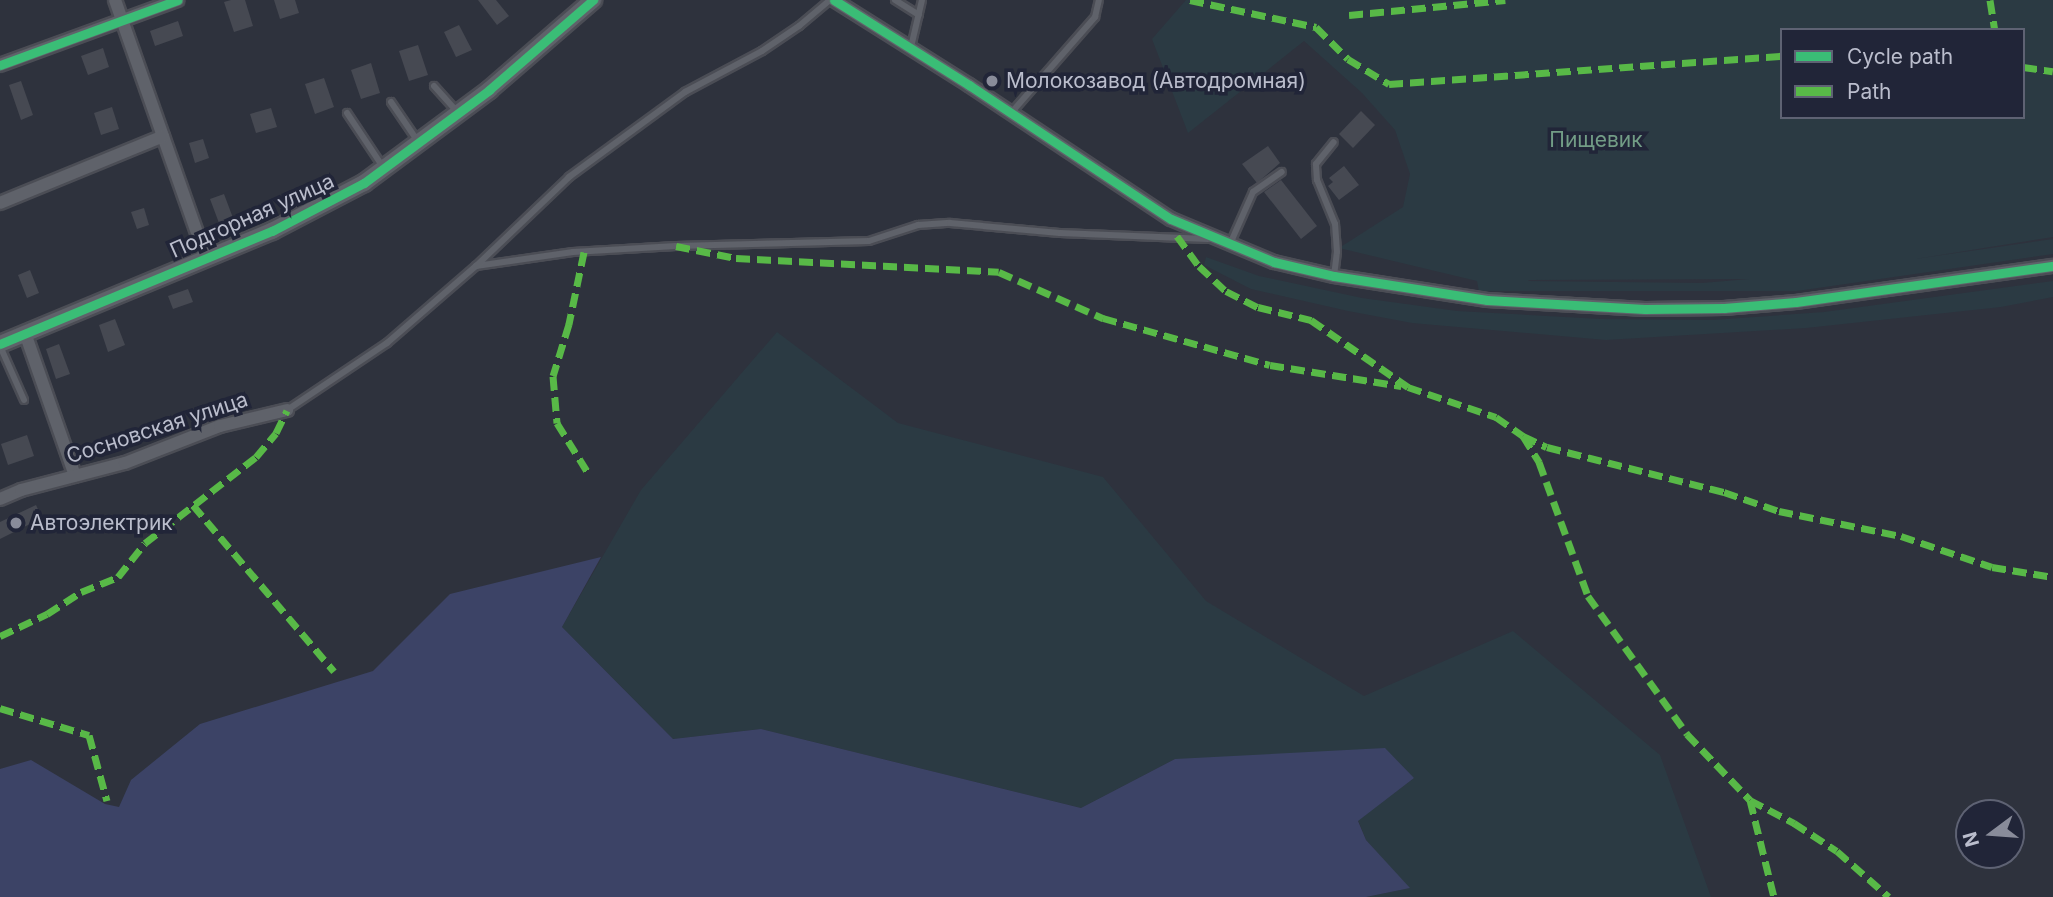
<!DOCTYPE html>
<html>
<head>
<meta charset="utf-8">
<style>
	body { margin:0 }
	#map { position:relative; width:2053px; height:897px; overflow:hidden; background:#2e323d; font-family:Inter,sans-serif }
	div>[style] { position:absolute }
	.green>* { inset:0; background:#2b3a43 }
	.water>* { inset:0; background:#3c4366 }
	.building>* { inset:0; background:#464952 }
	.roads { filter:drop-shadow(2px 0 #4b4d55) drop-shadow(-2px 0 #4b4d55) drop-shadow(0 2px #4b4d55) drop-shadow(0 -2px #4b4d55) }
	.service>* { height:6px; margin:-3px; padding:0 3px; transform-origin:3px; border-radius:3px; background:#5f626a }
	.minor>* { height:12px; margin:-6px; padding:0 6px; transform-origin:6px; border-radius:6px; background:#5f626a }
	.tertiary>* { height:16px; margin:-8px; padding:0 8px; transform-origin:8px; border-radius:8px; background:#5f626a }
	.quiet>* { height:7px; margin-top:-3.5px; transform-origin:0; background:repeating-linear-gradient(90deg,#58b947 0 14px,transparent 0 21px) }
	.cycleway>* { height:9px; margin:-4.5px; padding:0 4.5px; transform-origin:4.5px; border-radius:4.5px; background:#3abd76 }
	.dots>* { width:19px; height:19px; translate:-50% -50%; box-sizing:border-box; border:4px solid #212538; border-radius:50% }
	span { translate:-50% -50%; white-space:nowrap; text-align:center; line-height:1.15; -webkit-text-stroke:7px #212538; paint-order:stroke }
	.poi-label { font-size:21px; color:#babdcc }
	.left { translate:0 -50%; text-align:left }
	.park-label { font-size:21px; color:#729c86 }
	.street-label { font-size:21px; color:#babdcc }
	.legend { position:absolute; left:1780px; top:28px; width:245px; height:91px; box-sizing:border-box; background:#212538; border:2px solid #5e6273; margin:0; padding:9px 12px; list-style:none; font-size:21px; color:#babdcc }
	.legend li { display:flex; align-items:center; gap:14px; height:35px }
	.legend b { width:35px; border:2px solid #5e6273 }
	.north { position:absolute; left:1955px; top:799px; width:70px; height:70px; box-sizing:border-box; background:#212538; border:2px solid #5e6273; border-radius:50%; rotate:254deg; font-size:19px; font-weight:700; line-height:28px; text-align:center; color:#babdcc }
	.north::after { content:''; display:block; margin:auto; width:24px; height:32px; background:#898c9a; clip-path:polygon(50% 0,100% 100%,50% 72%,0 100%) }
</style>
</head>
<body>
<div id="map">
	<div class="green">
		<i style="clip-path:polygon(evenodd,1186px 0,2053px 0,2053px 237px,1915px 259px,2053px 239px,2053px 254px,1797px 291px,1479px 291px,1477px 281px,1339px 248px,1403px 207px,1410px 174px,1395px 130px,1362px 93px,1304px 41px,1188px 133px,1152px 39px,1186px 0,1782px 30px,2023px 30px,2023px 117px,1782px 117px,1782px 30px,1186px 0,1749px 279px,1702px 283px,1528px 281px,1529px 280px,1749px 279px)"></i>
		<i style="clip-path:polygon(1206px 257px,1259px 276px,1362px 298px,1457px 311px,1601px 319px,1712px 320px,1824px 312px,2053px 281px,2053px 297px,2001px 307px,1806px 328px,1606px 340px,1412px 323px,1348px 311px,1251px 289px,1204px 265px)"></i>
		<i style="clip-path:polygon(777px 332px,898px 423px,1103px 477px,1206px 601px,1364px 696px,1513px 631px,1660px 755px,1711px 897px,1366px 897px,1409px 888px,1366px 840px,1358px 820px,1414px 778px,1175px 759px,1081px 808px,761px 729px,673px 739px,562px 627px,641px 490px)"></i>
	</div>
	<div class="water">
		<i style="clip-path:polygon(601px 557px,562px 627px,673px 739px,761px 729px,1081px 808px,1175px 759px,1385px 748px,1414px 778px,1358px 821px,1366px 840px,1410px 888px,1366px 897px,0 897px,0 769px,31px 760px,105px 804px,119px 807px,131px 780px,200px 724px,373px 671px,450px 594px)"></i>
	</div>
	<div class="building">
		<i style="clip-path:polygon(231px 0,245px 0,253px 26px,234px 32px,224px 2px)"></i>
		<i style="clip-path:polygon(274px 0,295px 0,299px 13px,280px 19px)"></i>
		<i style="clip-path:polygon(478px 0,496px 0,509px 16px,497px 25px)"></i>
		<i style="clip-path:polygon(178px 21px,183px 36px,155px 46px,150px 31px)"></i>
		<i style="clip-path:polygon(459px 25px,472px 50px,456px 57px,444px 32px)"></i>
		<i style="clip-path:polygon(418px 45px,428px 75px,409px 81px,399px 51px)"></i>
		<i style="clip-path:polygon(103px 48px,109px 67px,88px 75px,81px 56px)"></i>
		<i style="clip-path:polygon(371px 63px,380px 93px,361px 99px,351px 70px)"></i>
		<i style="clip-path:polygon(324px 78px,334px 107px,315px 114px,305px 84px)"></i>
		<i style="clip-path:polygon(21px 81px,33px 115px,21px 120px,9px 85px)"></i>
		<i style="clip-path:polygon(112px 107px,119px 129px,101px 135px,94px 113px)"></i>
		<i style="clip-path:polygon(271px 108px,277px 127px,256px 133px,250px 114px)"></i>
		<i style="clip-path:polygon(1361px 111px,1375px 125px,1353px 148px,1339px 134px)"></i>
		<i style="clip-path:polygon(203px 139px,209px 158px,195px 163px,189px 143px)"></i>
		<i style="clip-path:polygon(1268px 146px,1280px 163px,1257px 183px,1242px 164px)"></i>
		<i style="clip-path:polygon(1344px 166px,1359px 185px,1339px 200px,1328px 186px,1333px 182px,1329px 178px)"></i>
		<i style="clip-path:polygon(1281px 180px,1317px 226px,1301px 239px,1264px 192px)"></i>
		<i style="clip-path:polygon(224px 194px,233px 218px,219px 223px,210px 199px)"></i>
		<i style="clip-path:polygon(144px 208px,149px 225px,137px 229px,131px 212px)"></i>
		<i style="clip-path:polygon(30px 270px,39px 293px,27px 298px,18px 275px)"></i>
		<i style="clip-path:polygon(188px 289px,193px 302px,173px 309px,168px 296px)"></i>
		<i style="clip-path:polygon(115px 319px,125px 345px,108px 352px,99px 325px)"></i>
		<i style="clip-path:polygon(59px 344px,70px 374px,56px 379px,46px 349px)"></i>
		<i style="clip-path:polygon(27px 435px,34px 456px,8px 465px,1px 444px)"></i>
		<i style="clip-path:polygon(36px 505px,42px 518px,0 539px,0 522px)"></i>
	</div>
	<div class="roads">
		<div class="service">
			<i style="left:895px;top:0;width:28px;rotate:32deg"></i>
			<i style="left:911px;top:47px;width:48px;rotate:-76.8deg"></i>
			<i style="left:434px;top:86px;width:36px;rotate:48deg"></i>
			<i style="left:391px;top:102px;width:50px;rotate:55.7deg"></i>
			<i style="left:347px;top:113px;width:65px;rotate:56.3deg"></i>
			<i style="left:1011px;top:113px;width:128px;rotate:-48.8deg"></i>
			<i style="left:1095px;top:17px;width:17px;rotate:-77deg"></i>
			<i style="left:1230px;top:244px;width:57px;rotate:-66.1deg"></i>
			<i style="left:1253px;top:192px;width:35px;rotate:-35deg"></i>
			<i style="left:476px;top:266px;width:98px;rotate:-8.2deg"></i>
			<i style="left:573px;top:252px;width:103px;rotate:-3.3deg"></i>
			<i style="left:676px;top:246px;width:193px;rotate:-1.5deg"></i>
			<i style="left:869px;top:241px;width:52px;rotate:-18.1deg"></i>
			<i style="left:918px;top:225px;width:32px;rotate:-4deg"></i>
			<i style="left:950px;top:223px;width:110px;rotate:5.2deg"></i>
			<i style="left:1060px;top:233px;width:148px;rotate:2.3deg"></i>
			<i style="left:1334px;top:276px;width:24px;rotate:-83deg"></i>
			<i style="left:1337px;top:252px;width:28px;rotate:-94deg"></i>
			<i style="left:1335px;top:224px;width:48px;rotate:-112.2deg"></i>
			<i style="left:1317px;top:180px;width:16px;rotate:-94deg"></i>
			<i style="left:1316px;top:164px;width:28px;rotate:-51deg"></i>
			<i style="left:0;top:346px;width:59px;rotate:66deg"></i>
			<i style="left:287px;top:410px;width:120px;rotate:-33.8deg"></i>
			<i style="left:387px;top:343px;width:118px;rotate:-40.9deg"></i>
			<i style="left:476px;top:266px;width:129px;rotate:-43.7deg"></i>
			<i style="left:569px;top:177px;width:144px;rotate:-36.2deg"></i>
			<i style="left:685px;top:92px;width:87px;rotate:-28deg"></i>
			<i style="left:762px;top:51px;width:45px;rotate:-34deg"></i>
			<i style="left:799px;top:26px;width:40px;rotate:-40deg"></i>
		</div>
		<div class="minor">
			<i style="left:115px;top:0;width:274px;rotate:70.6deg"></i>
			<i style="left:834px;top:0;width:160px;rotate:32.2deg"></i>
			<i style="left:969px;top:85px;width:242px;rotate:33.6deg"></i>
			<i style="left:1171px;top:219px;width:112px;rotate:22.7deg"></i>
			<i style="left:1274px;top:262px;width:62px;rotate:13.1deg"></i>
			<i style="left:1334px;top:276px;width:155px;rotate:8.9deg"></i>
			<i style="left:1487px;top:300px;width:158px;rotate:3.3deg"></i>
			<i style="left:1645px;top:309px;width:79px;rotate:-0.7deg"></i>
			<i style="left:1724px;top:308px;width:72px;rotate:-4.8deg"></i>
			<i style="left:1796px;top:302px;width:260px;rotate:-8deg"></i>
			<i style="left:0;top:65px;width:189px;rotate:-20.1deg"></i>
			<i style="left:0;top:203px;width:176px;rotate:-22.3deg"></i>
			<i style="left:25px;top:333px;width:151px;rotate:70.7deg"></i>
			<i style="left:0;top:499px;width:23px;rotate:-23deg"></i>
			<i style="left:21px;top:490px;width:107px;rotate:-14.6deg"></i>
			<i style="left:125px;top:463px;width:102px;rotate:-21.3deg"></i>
			<i style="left:220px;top:426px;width:69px;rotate:-13.4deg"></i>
		</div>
		<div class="tertiary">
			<i style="left:0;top:344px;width:295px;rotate:-22.6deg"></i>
			<i style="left:272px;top:231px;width:104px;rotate:-27.6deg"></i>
			<i style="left:364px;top:183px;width:156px;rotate:-36.6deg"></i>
			<i style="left:489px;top:90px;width:138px;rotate:-40.9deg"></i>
		</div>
	</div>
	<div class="quiet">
		<i style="left:1190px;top:0;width:129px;rotate:12.1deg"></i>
		<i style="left:1316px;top:27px;width:45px;rotate:45deg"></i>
		<i style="left:1348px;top:59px;width:48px;rotate:31.4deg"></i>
		<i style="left:1389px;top:84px;width:394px;rotate:-4.1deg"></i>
		<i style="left:1990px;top:0;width:30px;rotate:81deg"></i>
		<i style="left:1349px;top:15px;width:157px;rotate:-5.5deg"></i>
		<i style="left:2023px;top:67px;width:30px;rotate:8deg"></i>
		<i style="left:1177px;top:236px;width:37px;rotate:54deg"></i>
		<i style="left:1199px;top:266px;width:37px;rotate:43deg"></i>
		<i style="left:1226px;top:291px;width:36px;rotate:27deg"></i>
		<i style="left:1258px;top:307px;width:55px;rotate:13.8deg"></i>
		<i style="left:1311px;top:320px;width:118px;rotate:34.6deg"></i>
		<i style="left:1408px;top:387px;width:93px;rotate:18.8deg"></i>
		<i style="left:1496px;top:417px;width:33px;rotate:35deg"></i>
		<i style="left:1523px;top:436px;width:26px;rotate:25deg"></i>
		<i style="left:1547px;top:447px;width:183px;rotate:14.3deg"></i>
		<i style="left:1724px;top:492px;width:58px;rotate:19.1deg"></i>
		<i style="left:1779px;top:511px;width:125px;rotate:11.6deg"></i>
		<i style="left:1901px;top:536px;width:96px;rotate:18.8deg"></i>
		<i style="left:1992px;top:567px;width:62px;rotate:9.3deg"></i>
		<i style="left:676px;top:246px;width:61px;rotate:11.3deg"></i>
		<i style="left:736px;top:258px;width:263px;rotate:3deg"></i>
		<i style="left:999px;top:272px;width:114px;rotate:23.9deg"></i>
		<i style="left:1103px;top:318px;width:173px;rotate:15.7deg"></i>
		<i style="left:1270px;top:365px;width:133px;rotate:9.1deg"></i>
		<i style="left:584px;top:252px;width:74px;rotate:101.8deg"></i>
		<i style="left:569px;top:324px;width:54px;rotate:107.1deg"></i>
		<i style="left:553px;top:376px;width:47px;rotate:85.1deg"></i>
		<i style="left:557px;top:423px;width:57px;rotate:58deg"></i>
		<i style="left:1523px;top:436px;width:31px;rotate:58deg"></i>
		<i style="left:1539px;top:462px;width:143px;rotate:69.9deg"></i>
		<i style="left:1588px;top:596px;width:170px;rotate:54.3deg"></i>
		<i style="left:1687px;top:734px;width:91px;rotate:46.3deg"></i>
		<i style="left:1750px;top:800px;width:50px;rotate:27.6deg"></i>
		<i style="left:1794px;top:823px;width:51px;rotate:33.1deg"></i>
		<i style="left:1837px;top:851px;width:69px;rotate:41.5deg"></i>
		<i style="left:193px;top:505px;width:218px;rotate:49.7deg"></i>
		<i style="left:0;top:636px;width:52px;rotate:-25.1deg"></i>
		<i style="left:47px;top:614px;width:40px;rotate:-32.9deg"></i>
		<i style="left:81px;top:592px;width:40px;rotate:-22deg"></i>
		<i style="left:118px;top:577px;width:43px;rotate:-51.5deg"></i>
		<i style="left:145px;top:543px;width:140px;rotate:-37.8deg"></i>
		<i style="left:256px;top:457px;width:31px;rotate:-50deg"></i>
		<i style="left:276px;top:433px;width:25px;rotate:-64deg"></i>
		<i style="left:0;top:708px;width:93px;rotate:16.9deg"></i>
		<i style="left:89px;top:735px;width:68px;rotate:74.7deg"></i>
		<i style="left:1750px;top:800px;width:100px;rotate:76.1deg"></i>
	</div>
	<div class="cycleway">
		<i style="left:834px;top:0;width:160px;rotate:32.2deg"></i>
		<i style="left:969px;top:85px;width:242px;rotate:33.6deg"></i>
		<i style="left:1171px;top:219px;width:112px;rotate:22.7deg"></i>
		<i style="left:1274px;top:262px;width:62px;rotate:13.1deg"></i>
		<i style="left:1334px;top:276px;width:155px;rotate:8.9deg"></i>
		<i style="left:1487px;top:300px;width:158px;rotate:3.3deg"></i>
		<i style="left:1645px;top:309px;width:79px;rotate:-0.7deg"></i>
		<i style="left:1724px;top:308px;width:72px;rotate:-4.8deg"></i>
		<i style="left:1796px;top:302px;width:260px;rotate:-8deg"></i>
		<i style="left:0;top:65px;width:189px;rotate:-20.1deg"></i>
		<i style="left:0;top:344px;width:295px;rotate:-22.6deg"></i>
		<i style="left:272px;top:231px;width:104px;rotate:-27.6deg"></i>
		<i style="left:364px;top:183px;width:156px;rotate:-36.6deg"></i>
		<i style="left:489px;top:90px;width:138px;rotate:-40.9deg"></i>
	</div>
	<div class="dots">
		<i style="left:992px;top:81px;background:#898c9a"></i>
		<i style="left:16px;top:523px;background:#898c9a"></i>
	</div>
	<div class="poi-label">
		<span class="left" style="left:1006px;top:81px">Молокозавод (Автодромная)</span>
		<span class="left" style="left:30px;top:523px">Автоэлектрик</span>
	</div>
	<div class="park-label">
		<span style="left:1596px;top:140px">Пищевик</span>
	</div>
	<div class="street-label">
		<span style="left:252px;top:216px;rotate:-24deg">Подгорная улица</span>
		<span style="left:157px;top:428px;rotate:-18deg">Сосновская улица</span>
	</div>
	<ul class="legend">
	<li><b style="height:9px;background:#3abd76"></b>Cycle path</li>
	<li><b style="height:9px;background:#58b947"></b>Path</li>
	</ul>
	<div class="north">N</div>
</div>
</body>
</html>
